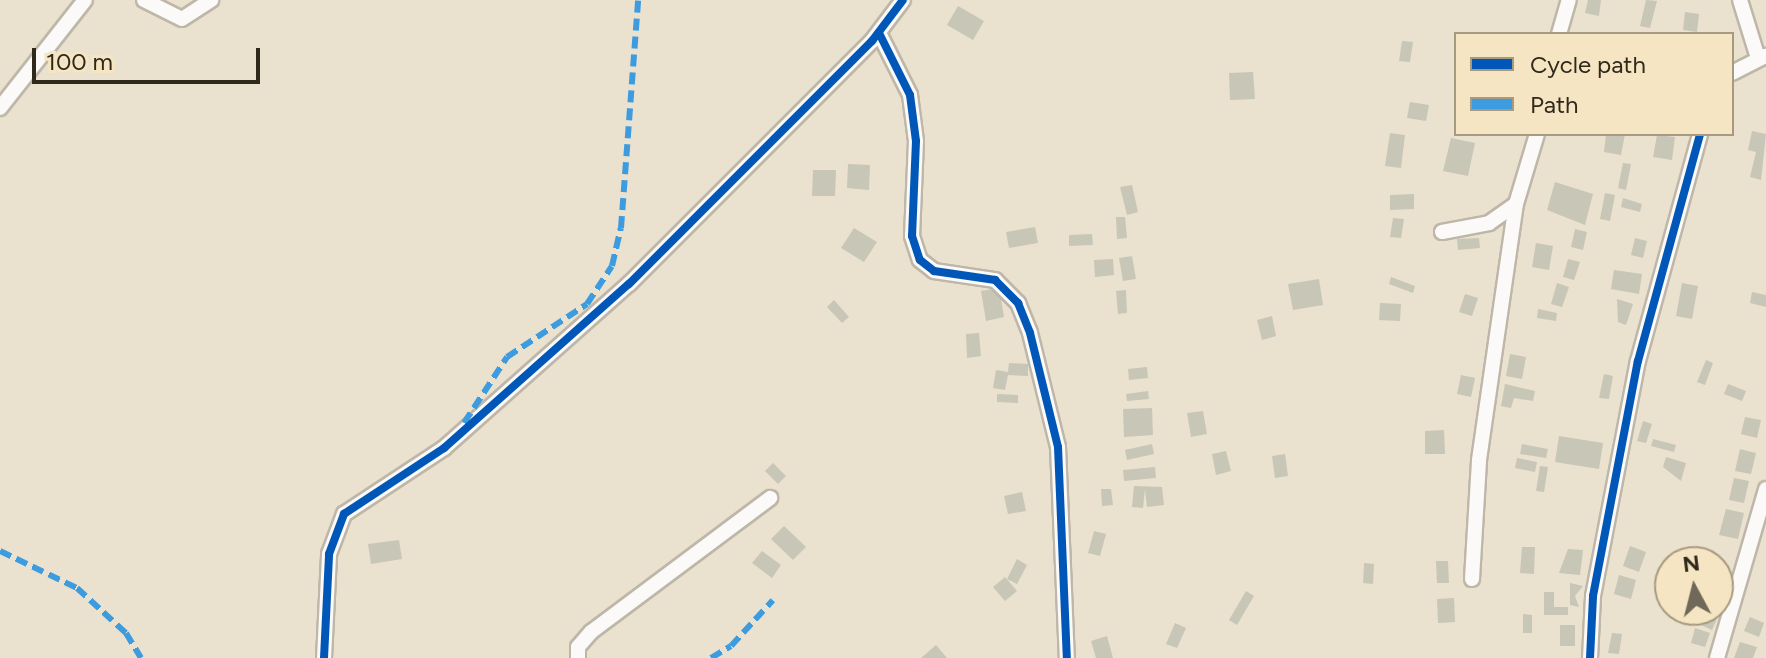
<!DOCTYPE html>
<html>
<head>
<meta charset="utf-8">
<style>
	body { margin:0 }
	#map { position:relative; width:1766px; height:658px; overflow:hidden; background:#eae1ce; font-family:Figtree,sans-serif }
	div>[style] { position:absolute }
	.building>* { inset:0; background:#c8c6b7 }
	.roads { filter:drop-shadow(2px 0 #beb7a9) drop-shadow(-2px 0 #beb7a9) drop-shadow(0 2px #beb7a9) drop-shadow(0 -2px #beb7a9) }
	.street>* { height:14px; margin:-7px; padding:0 7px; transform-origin:7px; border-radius:7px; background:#fcfaf8 }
	.quiet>* { height:6px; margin-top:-3px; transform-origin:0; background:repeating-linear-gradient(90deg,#3d9cdf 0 12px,transparent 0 18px) }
	.cycleway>* { height:8px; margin:-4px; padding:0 4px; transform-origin:4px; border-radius:4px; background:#0057b8 }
	span { translate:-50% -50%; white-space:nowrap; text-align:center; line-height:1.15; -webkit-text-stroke:6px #f6e5c2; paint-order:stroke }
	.legend { position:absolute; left:1454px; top:32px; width:280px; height:104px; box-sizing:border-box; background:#f6e5c2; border:2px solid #a69a80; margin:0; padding:10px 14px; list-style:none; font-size:24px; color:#2f291c }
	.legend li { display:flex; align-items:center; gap:16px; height:40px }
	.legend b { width:40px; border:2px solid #a69a80 }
	.north { position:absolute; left:1654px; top:546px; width:80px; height:80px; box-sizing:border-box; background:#f6e5c2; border:2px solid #a69a80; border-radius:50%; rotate:353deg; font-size:22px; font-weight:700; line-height:32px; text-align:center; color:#2f291c }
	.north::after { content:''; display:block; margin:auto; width:28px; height:36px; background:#70695a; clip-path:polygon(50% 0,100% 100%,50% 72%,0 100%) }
	.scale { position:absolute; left:32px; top:48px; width:228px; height:36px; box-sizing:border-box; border:4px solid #2f291c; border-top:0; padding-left:10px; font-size:24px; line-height:28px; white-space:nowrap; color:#2f291c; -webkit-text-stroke:6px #f6e5c2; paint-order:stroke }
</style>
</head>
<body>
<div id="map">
	<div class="building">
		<i style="clip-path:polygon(1588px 0,1601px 0,1599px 16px,1585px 13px)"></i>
		<i style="clip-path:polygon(1646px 0,1657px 1px,1650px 28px,1640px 26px)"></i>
		<i style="clip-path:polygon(958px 6px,984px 21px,973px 40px,947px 25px)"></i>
		<i style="clip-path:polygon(1685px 12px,1699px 14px,1697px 32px,1683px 30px)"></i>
		<i style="clip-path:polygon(1402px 41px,1413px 42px,1410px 62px,1399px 61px)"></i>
		<i style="clip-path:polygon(1253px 72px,1255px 99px,1230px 100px,1229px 73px)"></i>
		<i style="clip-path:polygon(1410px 102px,1429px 105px,1426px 121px,1407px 118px)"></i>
		<i style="clip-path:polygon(1752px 131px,1766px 134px,1761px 180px,1750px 177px,1756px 152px,1748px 150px)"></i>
		<i style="clip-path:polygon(1390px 133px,1405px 135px,1401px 168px,1385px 166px)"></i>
		<i style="clip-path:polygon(1606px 134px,1625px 134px,1621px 155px,1604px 152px)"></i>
		<i style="clip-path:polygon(1657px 135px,1675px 137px,1672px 160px,1653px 157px)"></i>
		<i style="clip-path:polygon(1451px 138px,1475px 143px,1468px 176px,1443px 171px)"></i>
		<i style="clip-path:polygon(1623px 163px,1631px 164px,1626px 190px,1618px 188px)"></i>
		<i style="clip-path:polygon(848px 164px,870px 165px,869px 190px,847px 188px)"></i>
		<i style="clip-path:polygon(813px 170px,836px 170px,835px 196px,812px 196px)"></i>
		<i style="clip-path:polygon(1555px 182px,1593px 194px,1585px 225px,1547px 210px)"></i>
		<i style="clip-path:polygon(1132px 185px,1138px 212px,1127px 215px,1120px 187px)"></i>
		<i style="clip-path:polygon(1605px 193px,1615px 195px,1610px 221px,1600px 219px)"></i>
		<i style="clip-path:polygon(1414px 194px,1414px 209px,1390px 210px,1390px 195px)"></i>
		<i style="clip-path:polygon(1623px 198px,1642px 204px,1640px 212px,1621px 207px)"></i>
		<i style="clip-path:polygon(1116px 217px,1125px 217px,1127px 238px,1117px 239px)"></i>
		<i style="clip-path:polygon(1393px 218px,1404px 219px,1401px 238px,1390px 237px)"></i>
		<i style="clip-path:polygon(1035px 227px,1038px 243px,1009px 248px,1006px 232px)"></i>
		<i style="clip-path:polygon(854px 228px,877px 242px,864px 262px,841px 248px)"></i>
		<i style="clip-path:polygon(1575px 229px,1587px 232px,1583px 250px,1571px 247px)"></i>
		<i style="clip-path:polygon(1092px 234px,1093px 245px,1069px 246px,1069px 235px)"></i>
		<i style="clip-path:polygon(1479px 238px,1480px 248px,1458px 250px,1457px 239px)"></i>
		<i style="clip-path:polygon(1635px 238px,1647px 241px,1643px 258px,1631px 255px)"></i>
		<i style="clip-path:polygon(1536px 243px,1553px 246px,1549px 270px,1532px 267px)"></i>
		<i style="clip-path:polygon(1132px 256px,1136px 279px,1123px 281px,1119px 258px)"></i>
		<i style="clip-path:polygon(1113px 259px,1114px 275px,1095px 277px,1094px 260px)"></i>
		<i style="clip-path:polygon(1568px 259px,1580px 262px,1574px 280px,1563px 277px)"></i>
		<i style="clip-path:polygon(1614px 270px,1642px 274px,1639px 294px,1611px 289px)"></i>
		<i style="clip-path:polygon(1391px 277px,1415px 286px,1413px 293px,1389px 284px)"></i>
		<i style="clip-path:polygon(1319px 279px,1323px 305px,1293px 310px,1288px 284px)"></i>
		<i style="clip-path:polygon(1557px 283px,1569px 287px,1562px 307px,1551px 304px)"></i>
		<i style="clip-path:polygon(1682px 283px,1698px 286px,1692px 319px,1676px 316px)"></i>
		<i style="clip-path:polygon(999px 288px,1004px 317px,986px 321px,981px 291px)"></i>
		<i style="clip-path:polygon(1126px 290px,1127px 313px,1118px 314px,1116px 291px)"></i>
		<i style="clip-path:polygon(1752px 292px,1766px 295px,1766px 307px,1750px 303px)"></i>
		<i style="clip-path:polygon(1465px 294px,1478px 298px,1472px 316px,1459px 312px)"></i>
		<i style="clip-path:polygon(1617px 299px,1633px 304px,1626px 325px,1618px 322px)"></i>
		<i style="clip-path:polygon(834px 300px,849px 317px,842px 323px,827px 307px)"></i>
		<i style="clip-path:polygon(1380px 303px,1401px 304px,1400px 321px,1379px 320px)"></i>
		<i style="clip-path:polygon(1538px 309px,1557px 313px,1556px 321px,1537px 318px)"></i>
		<i style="clip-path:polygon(1272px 316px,1276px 336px,1262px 340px,1257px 320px)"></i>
		<i style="clip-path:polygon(979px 333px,981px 356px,967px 358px,966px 334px)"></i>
		<i style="clip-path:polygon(1510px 354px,1526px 357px,1522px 379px,1506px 376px)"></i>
		<i style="clip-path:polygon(1706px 360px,1713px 363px,1705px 385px,1697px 382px)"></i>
		<i style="clip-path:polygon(1009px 363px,1028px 364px,1028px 376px,1008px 375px,1005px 390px,993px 388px,996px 370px,1008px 372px)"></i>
		<i style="clip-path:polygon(1147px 367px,1148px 378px,1129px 380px,1128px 369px)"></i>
		<i style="clip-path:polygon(1604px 374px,1613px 376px,1609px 399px,1599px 398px)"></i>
		<i style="clip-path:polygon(1461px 375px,1475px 378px,1471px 397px,1457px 394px)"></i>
		<i style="clip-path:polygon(1505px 384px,1535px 391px,1533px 401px,1514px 398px,1511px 408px,1501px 406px)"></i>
		<i style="clip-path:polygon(1728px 384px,1746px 391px,1742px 401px,1724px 394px)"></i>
		<i style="clip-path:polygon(1148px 391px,1149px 399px,1127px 401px,1126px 394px)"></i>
		<i style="clip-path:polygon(997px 394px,1018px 395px,1018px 403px,997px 402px)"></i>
		<i style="clip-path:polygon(1152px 408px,1153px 435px,1124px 437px,1123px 409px)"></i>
		<i style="clip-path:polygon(1203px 411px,1207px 434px,1191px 437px,1187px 413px)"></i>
		<i style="clip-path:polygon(1745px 417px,1761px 420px,1757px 438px,1741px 434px)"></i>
		<i style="clip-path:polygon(1643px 421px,1652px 424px,1646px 443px,1637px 441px)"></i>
		<i style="clip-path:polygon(1444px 430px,1445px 454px,1425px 454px,1425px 431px)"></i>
		<i style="clip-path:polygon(1559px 436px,1603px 443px,1599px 469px,1555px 462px)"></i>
		<i style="clip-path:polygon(1653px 439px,1676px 445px,1674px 452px,1651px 446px)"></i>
		<i style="clip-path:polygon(1152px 444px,1154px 454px,1127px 460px,1125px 450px)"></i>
		<i style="clip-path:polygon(1522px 444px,1548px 449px,1546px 458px,1520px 454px)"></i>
		<i style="clip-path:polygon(1740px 449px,1756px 453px,1751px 474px,1735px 471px)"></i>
		<i style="clip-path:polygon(1226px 451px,1231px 471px,1216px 475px,1212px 454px)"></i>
		<i style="clip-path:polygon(1285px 454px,1288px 476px,1275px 478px,1272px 456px)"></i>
		<i style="clip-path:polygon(1666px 457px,1686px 463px,1681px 481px,1663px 467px)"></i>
		<i style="clip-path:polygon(1517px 458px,1537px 462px,1535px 472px,1515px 468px)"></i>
		<i style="clip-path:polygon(773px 463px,786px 476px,778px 484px,765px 471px)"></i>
		<i style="clip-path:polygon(1540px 466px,1548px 467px,1544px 492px,1536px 491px)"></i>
		<i style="clip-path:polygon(1155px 467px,1156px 478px,1124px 481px,1123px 470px)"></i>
		<i style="clip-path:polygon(1734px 478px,1749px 481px,1744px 503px,1729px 500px)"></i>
		<i style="clip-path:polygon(1134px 486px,1162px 487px,1164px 505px,1147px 507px,1145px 489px,1143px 508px,1132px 507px)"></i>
		<i style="clip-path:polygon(1101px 489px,1111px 489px,1113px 505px,1102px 506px)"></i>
		<i style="clip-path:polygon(1022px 492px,1026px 511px,1008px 514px,1004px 496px)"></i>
		<i style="clip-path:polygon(1726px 509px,1744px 513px,1738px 539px,1719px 535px)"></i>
		<i style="clip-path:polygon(784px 526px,806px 547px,793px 560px,771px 539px)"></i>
		<i style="clip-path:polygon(1094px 531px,1106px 534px,1100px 556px,1088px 553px)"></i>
		<i style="clip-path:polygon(399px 540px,402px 559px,371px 564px,368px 544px)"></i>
		<i style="clip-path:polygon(1630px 546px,1646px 552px,1639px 572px,1623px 566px)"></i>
		<i style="clip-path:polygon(1522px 547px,1535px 547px,1534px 574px,1520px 573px)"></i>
		<i style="clip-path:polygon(1568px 549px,1583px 550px,1580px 575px,1559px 573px)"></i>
		<i style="clip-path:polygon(762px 551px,781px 565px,772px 578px,752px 563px)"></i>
		<i style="clip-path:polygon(1017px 559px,1027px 565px,1017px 584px,1007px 579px)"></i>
		<i style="clip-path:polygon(1436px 561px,1448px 561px,1449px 583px,1437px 583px)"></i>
		<i style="clip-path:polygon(1364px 563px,1374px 564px,1373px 584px,1363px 583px)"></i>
		<i style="clip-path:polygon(1619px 575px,1636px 580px,1631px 599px,1614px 594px)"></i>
		<i style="clip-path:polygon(1005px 577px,1017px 591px,1005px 601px,993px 587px)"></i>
		<i style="clip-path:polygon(1570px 583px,1583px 586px,1575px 596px,1579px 607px,1570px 605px)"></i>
		<i style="clip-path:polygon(1246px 591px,1254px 596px,1237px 625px,1229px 620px)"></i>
		<i style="clip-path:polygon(1544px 592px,1554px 592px,1554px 607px,1568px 607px,1568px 615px,1544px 615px)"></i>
		<i style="clip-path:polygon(1454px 598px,1455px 622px,1438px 623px,1437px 599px)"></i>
		<i style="clip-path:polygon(1718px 602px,1723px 604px,1712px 630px,1692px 621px,1696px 610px,1718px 610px)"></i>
		<i style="clip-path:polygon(1523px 614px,1532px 615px,1532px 633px,1523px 633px)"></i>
		<i style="clip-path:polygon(1750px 617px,1764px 623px,1759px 637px,1744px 631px)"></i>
		<i style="clip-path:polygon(1175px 623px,1186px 628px,1177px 648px,1166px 644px)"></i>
		<i style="clip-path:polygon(1560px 625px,1575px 625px,1575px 646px,1560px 646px)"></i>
		<i style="clip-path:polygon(1695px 628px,1710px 633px,1705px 647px,1691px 643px)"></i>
		<i style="clip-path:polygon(1612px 633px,1622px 634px,1619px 654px,1608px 653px)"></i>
		<i style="clip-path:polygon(1107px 636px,1113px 658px,1096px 658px,1091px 641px)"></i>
		<i style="clip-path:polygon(1740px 642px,1757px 647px,1753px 658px,1734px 658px)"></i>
		<i style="clip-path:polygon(936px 645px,947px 658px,921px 658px)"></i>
	</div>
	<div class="roads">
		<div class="street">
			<i style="left:144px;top:0;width:42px;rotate:26.6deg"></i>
			<i style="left:182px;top:19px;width:35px;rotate:-33deg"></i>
			<i style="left:1740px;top:0;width:61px;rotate:72.8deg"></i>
			<i style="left:879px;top:33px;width:69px;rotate:63.4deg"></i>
			<i style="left:910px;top:95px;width:46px;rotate:82.6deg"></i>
			<i style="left:916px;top:141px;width:95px;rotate:92.4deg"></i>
			<i style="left:912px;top:236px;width:25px;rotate:72deg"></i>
			<i style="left:920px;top:260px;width:18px;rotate:38deg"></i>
			<i style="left:934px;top:271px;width:62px;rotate:8.4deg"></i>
			<i style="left:995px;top:280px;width:33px;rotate:45deg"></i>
			<i style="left:1018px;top:303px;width:32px;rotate:68deg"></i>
			<i style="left:1030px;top:333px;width:117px;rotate:76.2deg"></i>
			<i style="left:1058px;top:447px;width:211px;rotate:87.6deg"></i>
			<i style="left:1559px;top:34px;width:35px;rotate:-74deg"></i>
			<i style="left:1732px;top:73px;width:38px;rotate:-27deg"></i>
			<i style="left:0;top:108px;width:137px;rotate:-51.8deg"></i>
			<i style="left:1442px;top:232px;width:48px;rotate:-10.8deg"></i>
			<i style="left:1489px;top:223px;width:33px;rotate:-35deg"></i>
			<i style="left:1516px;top:204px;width:73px;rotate:-73.3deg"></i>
			<i style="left:1472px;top:579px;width:119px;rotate:-86.6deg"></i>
			<i style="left:1479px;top:460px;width:259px;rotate:-81.8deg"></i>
			<i style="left:324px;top:658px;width:104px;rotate:-87.2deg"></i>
			<i style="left:329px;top:554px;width:43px;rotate:-69.4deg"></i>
			<i style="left:344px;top:514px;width:120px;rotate:-33.4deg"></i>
			<i style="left:444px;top:448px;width:247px;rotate:-41.6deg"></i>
			<i style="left:629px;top:284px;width:344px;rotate:-45deg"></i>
			<i style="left:872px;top:41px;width:51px;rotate:-52.9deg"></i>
			<i style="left:578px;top:658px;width:11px;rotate:-90deg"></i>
			<i style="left:578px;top:647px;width:20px;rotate:-49deg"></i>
			<i style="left:591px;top:632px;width:224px;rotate:-36.8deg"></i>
			<i style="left:1590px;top:658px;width:62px;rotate:-87.2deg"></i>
			<i style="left:1593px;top:596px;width:239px;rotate:-79.2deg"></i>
			<i style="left:1638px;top:361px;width:235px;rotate:-74.7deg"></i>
			<i style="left:1717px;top:658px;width:176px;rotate:-73.8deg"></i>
		</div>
	</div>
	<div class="quiet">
		<i style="left:464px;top:423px;width:79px;rotate:-56.9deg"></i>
		<i style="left:507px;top:357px;width:96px;rotate:-33.5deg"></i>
		<i style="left:587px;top:304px;width:45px;rotate:-56.7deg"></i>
		<i style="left:612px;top:266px;width:39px;rotate:-77deg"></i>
		<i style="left:621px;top:228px;width:229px;rotate:-85.7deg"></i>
		<i style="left:0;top:551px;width:85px;rotate:25.7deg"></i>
		<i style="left:77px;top:588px;width:67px;rotate:42.6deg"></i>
		<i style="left:126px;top:633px;width:29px;rotate:59deg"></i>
		<i style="left:711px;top:658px;width:23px;rotate:-31deg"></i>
		<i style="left:731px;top:646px;width:62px;rotate:-47.6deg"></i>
	</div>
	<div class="cycleway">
		<i style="left:879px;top:33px;width:69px;rotate:63.4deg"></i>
		<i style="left:910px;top:95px;width:46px;rotate:82.6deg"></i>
		<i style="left:916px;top:141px;width:95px;rotate:92.4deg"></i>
		<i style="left:912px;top:236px;width:25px;rotate:72deg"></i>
		<i style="left:920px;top:260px;width:18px;rotate:38deg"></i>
		<i style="left:934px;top:271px;width:62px;rotate:8.4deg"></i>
		<i style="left:995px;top:280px;width:33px;rotate:45deg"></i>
		<i style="left:1018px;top:303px;width:32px;rotate:68deg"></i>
		<i style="left:1030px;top:333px;width:117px;rotate:76.2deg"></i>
		<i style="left:1058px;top:447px;width:211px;rotate:87.6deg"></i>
		<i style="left:324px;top:658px;width:104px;rotate:-87.2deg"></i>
		<i style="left:329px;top:554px;width:43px;rotate:-69.4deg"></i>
		<i style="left:344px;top:514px;width:120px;rotate:-33.4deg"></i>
		<i style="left:444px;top:448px;width:247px;rotate:-41.6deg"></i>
		<i style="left:629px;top:284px;width:344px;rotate:-45deg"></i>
		<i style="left:872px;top:41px;width:51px;rotate:-52.9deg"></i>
		<i style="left:1590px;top:658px;width:62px;rotate:-87.2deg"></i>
		<i style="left:1593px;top:596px;width:239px;rotate:-79.2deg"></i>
		<i style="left:1638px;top:361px;width:235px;rotate:-74.7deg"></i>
	</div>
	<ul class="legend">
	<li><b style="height:10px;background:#0057b8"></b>Cycle path</li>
	<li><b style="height:10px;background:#3d9cdf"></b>Path</li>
	</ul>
	<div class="north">N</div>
	<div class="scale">100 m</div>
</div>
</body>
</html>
